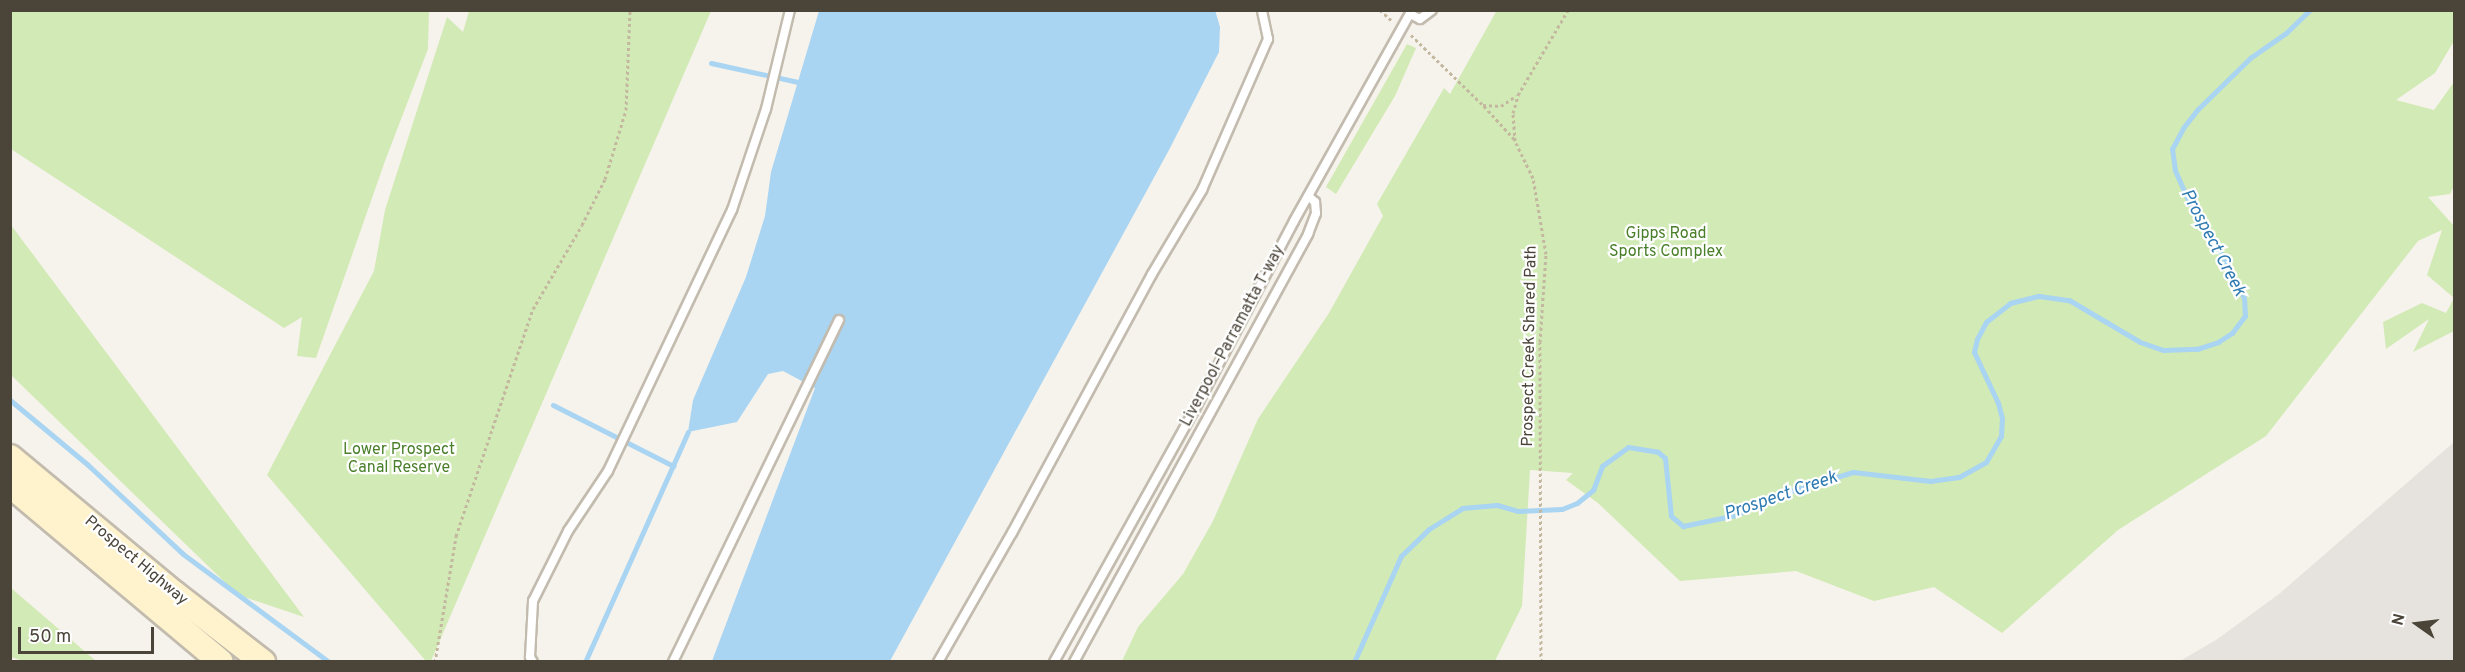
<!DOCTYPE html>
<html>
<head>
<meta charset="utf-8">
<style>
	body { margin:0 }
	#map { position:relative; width:2465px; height:672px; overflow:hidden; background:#f6f3ec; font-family:Overpass,sans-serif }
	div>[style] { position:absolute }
	.industrial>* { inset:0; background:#e6e2dd }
	.green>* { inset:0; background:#d2eab5 }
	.water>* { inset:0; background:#a9d4f2 }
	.stream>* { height:5px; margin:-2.5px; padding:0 2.5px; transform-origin:2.5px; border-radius:2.5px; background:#a9d4f2 }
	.path>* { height:3px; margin-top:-1.5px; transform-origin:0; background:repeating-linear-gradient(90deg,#c4b79f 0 3px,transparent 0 6px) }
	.roads { filter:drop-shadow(2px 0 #c2bbae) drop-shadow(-2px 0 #c2bbae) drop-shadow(0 2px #c2bbae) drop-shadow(0 -2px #c2bbae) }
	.service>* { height:8px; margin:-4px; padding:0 4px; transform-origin:4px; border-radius:4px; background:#fff }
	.secondary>* { height:24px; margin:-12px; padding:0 12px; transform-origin:12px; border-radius:12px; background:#fff3cd }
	span { translate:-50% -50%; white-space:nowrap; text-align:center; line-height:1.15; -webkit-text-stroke:4.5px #fff; paint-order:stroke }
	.park-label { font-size:16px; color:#4a7f2a }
	.street-label { font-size:16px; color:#4b4439 }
	.water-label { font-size:18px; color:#2e7ab2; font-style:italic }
	.frame { position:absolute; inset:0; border:12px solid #4b4439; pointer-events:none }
	.north { position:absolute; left:2387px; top:594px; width:60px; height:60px; -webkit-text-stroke:4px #fff; paint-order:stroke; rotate:284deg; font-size:16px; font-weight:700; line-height:24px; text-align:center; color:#4b4439 }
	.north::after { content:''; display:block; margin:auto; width:21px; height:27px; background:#4b4439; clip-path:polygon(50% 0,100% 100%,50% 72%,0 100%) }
	.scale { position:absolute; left:18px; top:627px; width:136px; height:27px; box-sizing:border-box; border:3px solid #4b4439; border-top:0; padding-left:8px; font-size:18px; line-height:21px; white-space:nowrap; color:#4b4439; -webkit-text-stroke:4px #fff; paint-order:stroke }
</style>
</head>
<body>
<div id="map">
	<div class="industrial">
		<i style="clip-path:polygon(2454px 442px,2454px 661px,2180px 661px,2216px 640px,2279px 594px)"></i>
	</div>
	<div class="green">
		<i style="clip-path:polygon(1497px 10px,2454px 11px,2454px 41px,2435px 73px,2396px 100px,2434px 110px,2454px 82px,2454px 186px,2450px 194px,2428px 197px,2454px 226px,2454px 331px,2413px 352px,2429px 319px,2386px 349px,2383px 322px,2422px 303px,2446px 313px,2454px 298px,2427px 275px,2442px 230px,2418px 241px,2266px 436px,2118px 530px,2002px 633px,1934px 587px,1874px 601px,1796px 571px,1680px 581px,1598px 503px,1566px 480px,1573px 473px,1530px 470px,1522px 606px,1495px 661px,1122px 661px,1138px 627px,1183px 574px,1213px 521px,1258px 419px,1329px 313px,1383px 216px,1377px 204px,1444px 88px,1450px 94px)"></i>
		<i style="clip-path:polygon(10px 11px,429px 11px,428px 49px,385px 161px,316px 358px,297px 356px,302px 317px,284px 328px,11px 149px)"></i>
		<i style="clip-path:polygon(469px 11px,711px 11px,431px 661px,426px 661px,267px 475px,374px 271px,385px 210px,447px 17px,463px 32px)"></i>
		<i style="clip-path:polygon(1407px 44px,1416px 48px,1395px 96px,1336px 194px,1326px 187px)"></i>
		<i style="clip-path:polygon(11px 225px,304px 617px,238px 595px,11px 375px)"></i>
		<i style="clip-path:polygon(11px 588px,96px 661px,23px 661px,11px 657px)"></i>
	</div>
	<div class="water">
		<i style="clip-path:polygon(1215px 10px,1220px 27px,1219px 52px,1169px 150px,890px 661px,712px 661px,815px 388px,783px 371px,768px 374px,737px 422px,688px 432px,693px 400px,746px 277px,765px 216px,771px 172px,819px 11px)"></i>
	</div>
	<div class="stream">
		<i style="left:711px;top:63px;width:89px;rotate:12.3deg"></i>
		<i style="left:10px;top:400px;width:102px;rotate:39.8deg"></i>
		<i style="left:88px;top:465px;width:130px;rotate:43.1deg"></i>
		<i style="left:183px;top:554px;width:182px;rotate:36.5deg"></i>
		<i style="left:553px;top:405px;width:135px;rotate:26.9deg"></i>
		<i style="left:585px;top:662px;width:252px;rotate:-65.9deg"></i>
		<i style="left:1354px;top:662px;width:116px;rotate:-66.1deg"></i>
		<i style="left:1401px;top:556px;width:39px;rotate:-44deg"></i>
		<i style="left:1429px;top:529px;width:39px;rotate:-32deg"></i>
		<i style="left:1462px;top:508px;width:35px;rotate:-5deg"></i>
		<i style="left:1497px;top:505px;width:22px;rotate:16deg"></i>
		<i style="left:1518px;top:511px;width:44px;rotate:-2.6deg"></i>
		<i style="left:1562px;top:509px;width:16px;rotate:-22deg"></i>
		<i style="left:1577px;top:503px;width:21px;rotate:-39deg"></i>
		<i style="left:1593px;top:490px;width:26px;rotate:-69deg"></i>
		<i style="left:1602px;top:466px;width:32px;rotate:-36deg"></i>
		<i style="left:1628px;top:447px;width:30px;rotate:9deg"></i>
		<i style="left:1658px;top:452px;width:9px;rotate:41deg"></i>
		<i style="left:1665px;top:458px;width:58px;rotate:84.1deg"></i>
		<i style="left:1671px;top:516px;width:16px;rotate:40deg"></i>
		<i style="left:1683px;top:526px;width:54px;rotate:-11.7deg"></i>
		<i style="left:1736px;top:515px;width:54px;rotate:-24.2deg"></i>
		<i style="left:1785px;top:493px;width:71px;rotate:-17.2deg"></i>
		<i style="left:1853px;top:472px;width:78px;rotate:6.7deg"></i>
		<i style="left:1930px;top:481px;width:29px;rotate:-8deg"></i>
		<i style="left:1959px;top:477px;width:31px;rotate:-29deg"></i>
		<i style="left:1986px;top:462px;width:30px;rotate:-60deg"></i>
		<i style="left:2001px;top:436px;width:18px;rotate:-87deg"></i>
		<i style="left:2002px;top:418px;width:16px;rotate:-105deg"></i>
		<i style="left:1998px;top:403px;width:56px;rotate:-115.2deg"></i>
		<i style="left:1974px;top:352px;width:13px;rotate:-77deg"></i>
		<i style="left:1977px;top:339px;width:19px;rotate:-62deg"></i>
		<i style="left:1986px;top:322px;width:31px;rotate:-38deg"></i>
		<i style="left:2010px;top:303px;width:30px;rotate:-14deg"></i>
		<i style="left:2039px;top:296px;width:30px;rotate:8deg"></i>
		<i style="left:2069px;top:300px;width:82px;rotate:30.6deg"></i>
		<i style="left:2140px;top:342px;width:24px;rotate:19deg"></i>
		<i style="left:2163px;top:350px;width:34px;rotate:-2deg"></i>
		<i style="left:2197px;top:349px;width:22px;rotate:-18deg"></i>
		<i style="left:2218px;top:342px;width:17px;rotate:-33deg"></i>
		<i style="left:2232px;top:333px;width:21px;rotate:-53deg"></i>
		<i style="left:2245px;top:316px;width:18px;rotate:-93deg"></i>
		<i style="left:2244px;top:298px;width:48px;rotate:-117.1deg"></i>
		<i style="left:2222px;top:255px;width:62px;rotate:-121.9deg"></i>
		<i style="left:2189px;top:202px;width:35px;rotate:-114deg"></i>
		<i style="left:2175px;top:170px;width:21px;rotate:-98deg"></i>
		<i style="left:2172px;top:149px;width:24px;rotate:-62deg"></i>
		<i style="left:2183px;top:128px;width:24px;rotate:-52deg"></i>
		<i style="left:2198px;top:109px;width:73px;rotate:-44.4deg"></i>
		<i style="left:2250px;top:58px;width:44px;rotate:-34.8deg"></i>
		<i style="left:2286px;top:33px;width:33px;rotate:-44deg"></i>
	</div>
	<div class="path">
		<i style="left:1380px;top:10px;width:15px;rotate:42deg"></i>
		<i style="left:1411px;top:35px;width:100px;rotate:44.2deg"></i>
		<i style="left:1483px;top:105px;width:18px;rotate:3deg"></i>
		<i style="left:1501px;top:106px;width:18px;rotate:-34deg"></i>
		<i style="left:1484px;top:106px;width:45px;rotate:47.7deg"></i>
		<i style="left:435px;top:662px;width:128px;rotate:-80.5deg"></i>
		<i style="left:456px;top:536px;width:240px;rotate:-71.3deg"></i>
		<i style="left:533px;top:309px;width:97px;rotate:-59.7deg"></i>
		<i style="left:582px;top:225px;width:51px;rotate:-63.4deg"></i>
		<i style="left:605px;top:179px;width:72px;rotate:-73.1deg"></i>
		<i style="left:626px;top:110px;width:100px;rotate:-87.7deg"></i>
		<i style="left:1541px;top:662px;width:320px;rotate:-90.2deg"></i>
		<i style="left:1540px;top:342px;width:88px;rotate:-86.1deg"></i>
		<i style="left:1546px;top:254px;width:77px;rotate:-99.7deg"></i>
		<i style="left:1533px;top:178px;width:41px;rotate:-115.9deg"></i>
		<i style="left:1515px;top:141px;width:28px;rotate:-94deg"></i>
		<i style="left:1513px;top:113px;width:19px;rotate:-74deg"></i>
		<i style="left:1518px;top:95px;width:99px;rotate:-59.5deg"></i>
	</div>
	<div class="roads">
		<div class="service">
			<i style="left:1410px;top:14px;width:11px;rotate:27deg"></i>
			<i style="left:1420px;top:19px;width:15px;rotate:-37deg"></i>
			<i style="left:533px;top:662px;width:6px;rotate:-121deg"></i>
			<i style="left:530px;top:657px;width:56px;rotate:-86.9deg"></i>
			<i style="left:533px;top:601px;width:78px;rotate:-63.4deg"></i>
			<i style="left:568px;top:531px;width:72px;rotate:-56.3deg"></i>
			<i style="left:608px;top:471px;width:289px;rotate:-64.6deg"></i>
			<i style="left:732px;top:210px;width:107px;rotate:-71.4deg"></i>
			<i style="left:766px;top:109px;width:102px;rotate:-76.4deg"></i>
			<i style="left:673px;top:662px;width:380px;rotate:-64.1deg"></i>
			<i style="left:938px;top:662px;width:149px;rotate:-60.2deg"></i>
			<i style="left:1012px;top:533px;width:294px;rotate:-61.6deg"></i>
			<i style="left:1152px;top:274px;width:98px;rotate:-59.2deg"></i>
			<i style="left:1202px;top:190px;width:165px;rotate:-66.4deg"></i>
			<i style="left:1268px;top:39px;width:30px;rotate:-102deg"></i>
			<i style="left:1054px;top:662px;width:290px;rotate:-60.9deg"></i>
			<i style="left:1195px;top:409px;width:212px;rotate:-62.2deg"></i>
			<i style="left:1294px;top:221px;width:242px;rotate:-60.8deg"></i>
			<i style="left:1074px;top:662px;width:488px;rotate:-61.3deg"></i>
			<i style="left:1308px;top:234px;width:22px;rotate:-69deg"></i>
			<i style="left:1316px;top:213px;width:11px;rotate:-95deg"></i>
			<i style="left:1315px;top:202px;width:9px;rotate:-139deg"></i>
		</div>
		<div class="secondary">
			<i style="left:10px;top:457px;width:213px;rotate:39.7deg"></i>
			<i style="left:174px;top:593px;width:113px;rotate:37.8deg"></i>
			<i style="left:10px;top:485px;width:275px;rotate:40deg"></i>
		</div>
	</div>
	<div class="park-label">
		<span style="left:1666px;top:243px">Gipps Road<br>Sports Complex</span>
		<span style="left:399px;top:459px">Lower Prospect<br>Canal Reserve</span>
	</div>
	<div class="street-label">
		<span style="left:1233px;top:336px;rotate:-62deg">Liverpool–Parramatta T-way</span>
		<span style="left:1530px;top:346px;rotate:-89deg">Prospect Creek Shared Path</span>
		<span style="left:136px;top:561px;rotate:40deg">Prospect Highway</span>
	</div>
	<div class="water-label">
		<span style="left:2212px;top:243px;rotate:62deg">Prospect Creek</span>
		<span style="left:1781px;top:497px;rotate:-19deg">Prospect Creek</span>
	</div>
	<div class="frame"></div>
	<div class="north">N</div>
	<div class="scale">50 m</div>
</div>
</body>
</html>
